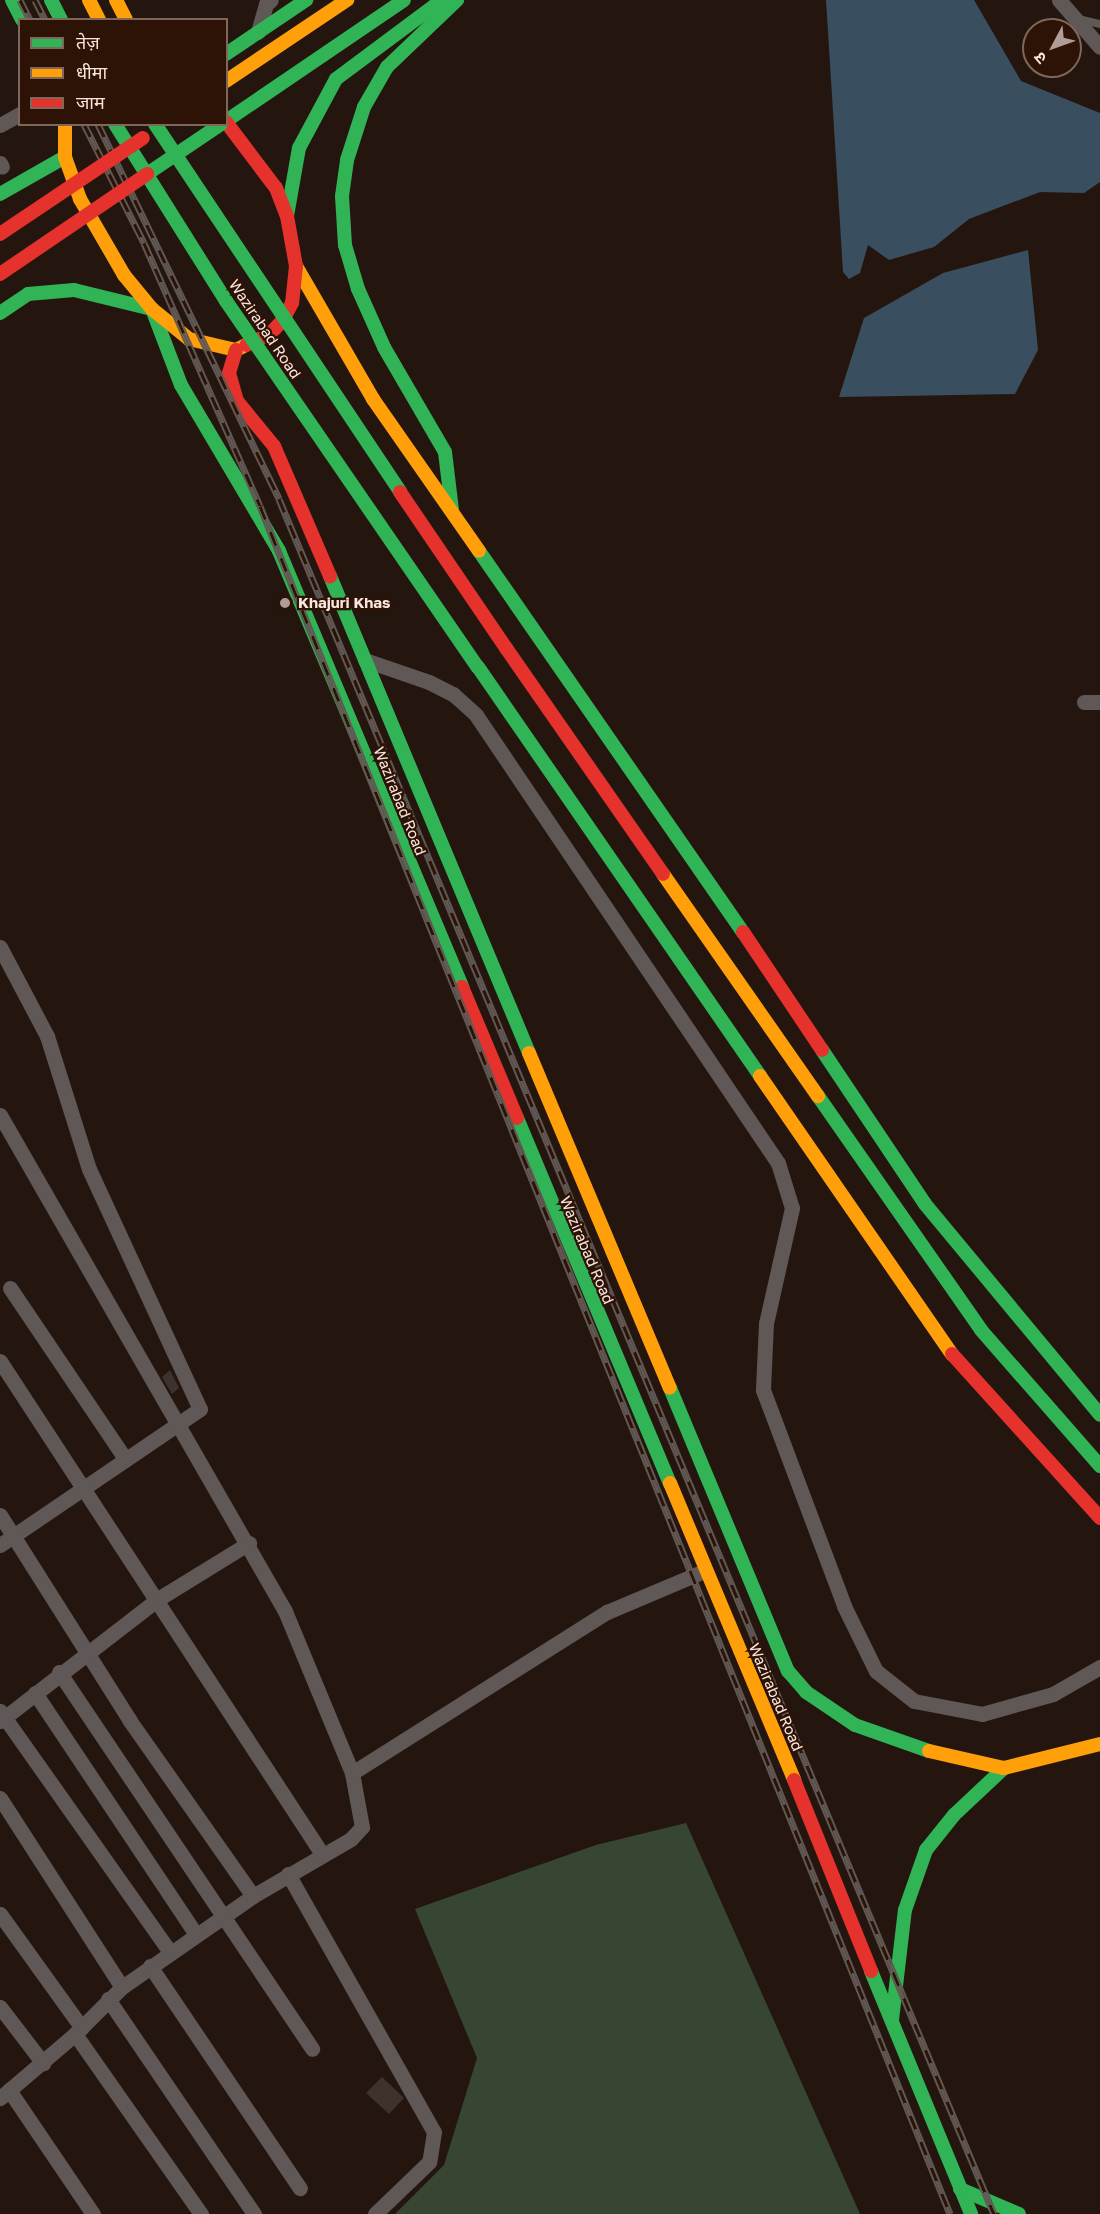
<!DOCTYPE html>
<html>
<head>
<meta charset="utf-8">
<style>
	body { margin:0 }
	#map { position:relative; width:1100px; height:2214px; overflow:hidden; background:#24160f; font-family:"Golos Text","Noto Sans Devanagari",sans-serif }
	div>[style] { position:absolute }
	.forest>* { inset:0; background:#374632 }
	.water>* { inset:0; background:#394e5e }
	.building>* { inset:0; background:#3d322c }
	.lane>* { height:8px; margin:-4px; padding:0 4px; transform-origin:4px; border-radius:4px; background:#5f5856 }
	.street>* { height:15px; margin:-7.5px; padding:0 7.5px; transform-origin:7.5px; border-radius:7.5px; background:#5f5856 }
	.fast>* { height:14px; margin:-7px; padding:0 7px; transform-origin:7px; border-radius:7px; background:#30b455 }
	.slow>* { height:14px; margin:-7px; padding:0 7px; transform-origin:7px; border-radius:7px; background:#ff9f0a }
	.jam>* { height:14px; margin:-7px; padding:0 7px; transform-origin:7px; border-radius:7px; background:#e5322d }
	.rail>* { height:7px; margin-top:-3.5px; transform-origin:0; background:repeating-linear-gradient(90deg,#2d1206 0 14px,#615854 0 28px); box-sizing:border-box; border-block:2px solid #615854 }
	.fast-bridge>* { height:14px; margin:-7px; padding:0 7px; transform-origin:7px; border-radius:7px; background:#30b455 }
	.jam-bridge>* { height:14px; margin:-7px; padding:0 7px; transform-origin:7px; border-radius:7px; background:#e5322d }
	.dots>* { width:16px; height:16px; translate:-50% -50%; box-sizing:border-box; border:3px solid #2d1206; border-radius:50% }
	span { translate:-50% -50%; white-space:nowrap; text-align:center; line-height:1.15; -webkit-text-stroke:4.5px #2d1206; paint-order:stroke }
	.street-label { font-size:15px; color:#fae6de }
	.poi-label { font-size:15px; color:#fae6de; font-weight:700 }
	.left { translate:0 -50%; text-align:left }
	.legend { position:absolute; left:18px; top:18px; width:210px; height:108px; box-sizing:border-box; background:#2d1206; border:2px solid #7f675c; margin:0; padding:8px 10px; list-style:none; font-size:18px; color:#fae6de }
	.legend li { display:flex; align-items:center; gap:12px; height:30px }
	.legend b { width:30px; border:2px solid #7f675c }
	.north { position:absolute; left:1022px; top:18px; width:60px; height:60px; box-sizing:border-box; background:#2d1206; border:2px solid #7f675c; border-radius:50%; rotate:229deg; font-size:16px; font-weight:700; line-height:24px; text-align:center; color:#fae6de }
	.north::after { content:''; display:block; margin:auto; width:21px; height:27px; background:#af9d96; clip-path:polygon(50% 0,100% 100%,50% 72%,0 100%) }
</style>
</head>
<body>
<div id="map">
	<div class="forest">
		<i style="clip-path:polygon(686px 1823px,860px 2214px,395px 2214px,444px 2165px,477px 2058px,415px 1909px,596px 1845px)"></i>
	</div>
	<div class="water">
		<i style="clip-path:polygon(826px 0,974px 0,1021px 81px,1100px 113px,1100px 182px,1084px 193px,1040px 192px,969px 219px,934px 247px,889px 260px,868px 245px,860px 273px,849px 279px,843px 272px)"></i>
		<i style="clip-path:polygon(1028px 250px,1038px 350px,1015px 394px,839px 397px,864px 318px,943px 273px)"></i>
	</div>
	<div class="building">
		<i style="clip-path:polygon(170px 1370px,179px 1388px,172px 1394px,162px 1377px)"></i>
		<i style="clip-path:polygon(382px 2077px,404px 2098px,389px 2114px,366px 2093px)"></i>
	</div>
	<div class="lane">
		<i style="left:1078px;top:19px;width:23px;rotate:13deg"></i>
	</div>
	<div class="street">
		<i style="left:1059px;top:0;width:62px;rotate:48.9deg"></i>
		<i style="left:258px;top:32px;width:29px;rotate:-74deg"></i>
		<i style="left:266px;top:4px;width:6px;rotate:-39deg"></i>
		<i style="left:0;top:125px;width:23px;rotate:-29deg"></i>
		<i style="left:0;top:163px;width:4px;rotate:63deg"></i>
		<i style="left:365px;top:660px;width:68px;rotate:19deg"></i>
		<i style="left:429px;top:682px;width:27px;rotate:27deg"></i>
		<i style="left:453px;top:694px;width:31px;rotate:42deg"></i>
		<i style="left:476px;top:715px;width:540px;rotate:56.02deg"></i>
		<i style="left:778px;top:1163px;width:47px;rotate:72.7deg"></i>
		<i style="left:792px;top:1208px;width:118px;rotate:102.7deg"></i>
		<i style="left:766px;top:1323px;width:67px;rotate:92.6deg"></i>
		<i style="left:763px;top:1390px;width:231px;rotate:69.4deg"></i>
		<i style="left:844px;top:1606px;width:72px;rotate:63.8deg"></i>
		<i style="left:876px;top:1671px;width:48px;rotate:38.3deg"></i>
		<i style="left:914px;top:1701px;width:69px;rotate:10.8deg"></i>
		<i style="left:982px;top:1714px;width:74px;rotate:-15.7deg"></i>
		<i style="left:1053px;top:1694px;width:54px;rotate:-29.9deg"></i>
		<i style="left:1084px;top:702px;width:16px"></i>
		<i style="left:0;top:947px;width:101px;rotate:62.2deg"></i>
		<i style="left:47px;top:1036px;width:139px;rotate:72.5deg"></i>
		<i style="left:89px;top:1169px;width:264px;rotate:65.2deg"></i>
		<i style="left:200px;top:1409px;width:242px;rotate:145.8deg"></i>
		<i style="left:0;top:1115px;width:572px;rotate:60.12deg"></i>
		<i style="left:285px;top:1611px;width:175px;rotate:67.5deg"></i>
		<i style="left:352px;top:1773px;width:55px;rotate:79.5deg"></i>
		<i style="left:362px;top:1827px;width:16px;rotate:133deg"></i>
		<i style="left:351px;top:1839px;width:113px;rotate:149.8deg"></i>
		<i style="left:253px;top:1896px;width:160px;rotate:145.2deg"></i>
		<i style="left:122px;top:1987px;width:66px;rotate:135deg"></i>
		<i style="left:75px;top:2034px;width:99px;rotate:139.5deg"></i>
		<i style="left:10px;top:1288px;width:207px;rotate:56deg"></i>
		<i style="left:0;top:1361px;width:589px;rotate:56.85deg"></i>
		<i style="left:0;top:1515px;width:244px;rotate:57.7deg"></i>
		<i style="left:130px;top:1721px;width:214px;rotate:54.9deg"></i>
		<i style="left:59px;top:1672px;width:454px;rotate:56.1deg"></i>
		<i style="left:35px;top:1693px;width:288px;rotate:56.3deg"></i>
		<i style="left:0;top:1711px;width:295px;rotate:54.8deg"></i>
		<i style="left:0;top:1721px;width:200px;rotate:-37.7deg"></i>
		<i style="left:158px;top:1599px;width:107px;rotate:-31.6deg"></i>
		<i style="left:352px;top:1773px;width:302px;rotate:-32.3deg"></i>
		<i style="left:607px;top:1612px;width:105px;rotate:-22.9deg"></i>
		<i style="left:0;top:1798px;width:225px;rotate:57.2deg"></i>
		<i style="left:288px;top:1874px;width:296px;rotate:60.5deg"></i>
		<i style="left:434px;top:2132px;width:30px;rotate:99deg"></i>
		<i style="left:429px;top:2162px;width:75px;rotate:136.1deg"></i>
		<i style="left:0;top:1914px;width:140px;rotate:54.3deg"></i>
		<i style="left:150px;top:1966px;width:268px;rotate:56deg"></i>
		<i style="left:108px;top:1999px;width:260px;rotate:55.8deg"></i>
		<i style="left:0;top:2007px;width:71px;rotate:52.5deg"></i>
		<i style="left:75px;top:2034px;width:220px;rotate:55deg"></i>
		<i style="left:9px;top:2090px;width:150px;rotate:55.9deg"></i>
	</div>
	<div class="fast">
		<i style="left:12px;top:0;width:22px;rotate:63deg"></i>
		<i style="left:51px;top:0;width:22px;rotate:63deg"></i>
		<i style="left:226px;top:54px;width:97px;rotate:-34deg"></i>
		<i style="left:226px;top:121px;width:215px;rotate:-34.2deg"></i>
		<i style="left:0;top:194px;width:75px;rotate:-29.6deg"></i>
		<i style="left:287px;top:216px;width:69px;rotate:-80deg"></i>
		<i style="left:299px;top:148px;width:78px;rotate:-61.8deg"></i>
		<i style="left:336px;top:79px;width:132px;rotate:-36.7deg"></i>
		<i style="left:152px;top:309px;width:81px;rotate:69.1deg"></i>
		<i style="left:181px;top:385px;width:193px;rotate:59.4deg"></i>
		<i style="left:279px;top:551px;width:473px;rotate:67.2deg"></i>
		<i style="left:0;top:313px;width:34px;rotate:-34deg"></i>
		<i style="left:28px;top:294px;width:46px;rotate:-5deg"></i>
		<i style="left:74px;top:290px;width:80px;rotate:13.7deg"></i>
		<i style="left:452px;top:510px;width:58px;rotate:-96.9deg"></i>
		<i style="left:445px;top:452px;width:121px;rotate:-120.2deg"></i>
		<i style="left:384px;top:347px;width:64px;rotate:-114.1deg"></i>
		<i style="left:358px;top:289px;width:46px;rotate:-106.5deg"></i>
		<i style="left:345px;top:245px;width:49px;rotate:-93.5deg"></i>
		<i style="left:342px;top:196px;width:36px;rotate:-82deg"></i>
		<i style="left:347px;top:160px;width:56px;rotate:-72.2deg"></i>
		<i style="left:364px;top:107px;width:46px;rotate:-60.1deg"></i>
		<i style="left:387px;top:67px;width:97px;rotate:-43.7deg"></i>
		<i style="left:479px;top:551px;width:464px;rotate:55.3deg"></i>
		<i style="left:330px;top:576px;width:517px;rotate:67.35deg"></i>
		<i style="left:478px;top:667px;width:497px;rotate:55.4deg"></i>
		<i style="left:822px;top:1050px;width:185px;rotate:56.2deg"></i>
		<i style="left:925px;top:1204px;width:274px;rotate:50.3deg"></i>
		<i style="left:818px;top:1096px;width:285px;rotate:55.1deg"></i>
		<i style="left:981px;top:1330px;width:181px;rotate:48.8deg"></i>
		<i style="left:517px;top:1118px;width:396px;rotate:67.3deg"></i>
		<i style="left:670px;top:1388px;width:307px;rotate:67.4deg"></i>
		<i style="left:788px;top:1671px;width:28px;rotate:49deg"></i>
		<i style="left:806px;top:1692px;width:59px;rotate:34deg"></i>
		<i style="left:855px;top:1725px;width:78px;rotate:19.4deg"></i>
		<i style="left:871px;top:1971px;width:263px;rotate:67.6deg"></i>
		<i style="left:892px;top:2020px;width:111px;rotate:-83.3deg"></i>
		<i style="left:905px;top:1910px;width:64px;rotate:-70.7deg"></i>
		<i style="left:926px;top:1850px;width:45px;rotate:-51.3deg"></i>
		<i style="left:954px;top:1815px;width:69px;rotate:-43.2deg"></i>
		<i style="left:960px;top:2189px;width:64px;rotate:23deg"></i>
	</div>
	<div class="slow">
		<i style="left:89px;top:0;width:22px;rotate:63deg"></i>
		<i style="left:116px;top:0;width:22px;rotate:63deg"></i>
		<i style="left:226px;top:81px;width:146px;rotate:-33.8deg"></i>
		<i style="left:65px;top:124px;width:33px;rotate:90deg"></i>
		<i style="left:65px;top:157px;width:45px;rotate:70.3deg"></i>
		<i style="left:80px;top:199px;width:88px;rotate:59.9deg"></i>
		<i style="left:124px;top:275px;width:44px;rotate:50.5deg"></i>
		<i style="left:152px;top:309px;width:48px;rotate:39deg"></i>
		<i style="left:189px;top:339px;width:48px;rotate:13.2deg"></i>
		<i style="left:236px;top:350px;width:11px;rotate:-27deg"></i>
		<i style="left:296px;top:266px;width:154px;rotate:59.9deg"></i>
		<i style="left:373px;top:399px;width:185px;rotate:55.1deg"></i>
		<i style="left:663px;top:874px;width:271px;rotate:55.1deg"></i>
		<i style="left:529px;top:1053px;width:363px;rotate:67.2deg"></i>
		<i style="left:760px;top:1076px;width:338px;rotate:55.4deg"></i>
		<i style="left:670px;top:1483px;width:322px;rotate:67.3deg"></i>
		<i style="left:929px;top:1751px;width:77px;rotate:12.8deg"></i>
		<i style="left:1004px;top:1768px;width:99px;rotate:-14deg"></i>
	</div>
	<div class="jam">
		<i style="left:226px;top:122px;width:83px;rotate:52.9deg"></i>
		<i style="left:276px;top:188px;width:30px;rotate:69deg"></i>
		<i style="left:287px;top:216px;width:51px;rotate:79.8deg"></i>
		<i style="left:296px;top:266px;width:37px;rotate:96deg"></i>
		<i style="left:292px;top:303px;width:19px;rotate:118deg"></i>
		<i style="left:283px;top:320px;width:19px;rotate:133deg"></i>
		<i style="left:270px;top:334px;width:26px;rotate:155deg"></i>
		<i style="left:236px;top:350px;width:24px;rotate:107deg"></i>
		<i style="left:229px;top:373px;width:29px;rotate:74deg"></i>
		<i style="left:237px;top:401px;width:58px;rotate:50.6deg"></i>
		<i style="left:274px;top:446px;width:142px;rotate:66.7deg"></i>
		<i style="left:506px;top:648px;width:275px;rotate:55.2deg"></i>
		<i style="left:743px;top:932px;width:142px;rotate:56.2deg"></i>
		<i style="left:462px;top:987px;width:142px;rotate:67.2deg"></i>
		<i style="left:952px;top:1354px;width:221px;rotate:47.9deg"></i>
		<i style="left:794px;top:1780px;width:206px;rotate:68deg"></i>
	</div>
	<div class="rail">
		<i style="left:20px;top:0;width:22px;rotate:63deg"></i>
		<i style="left:35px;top:0;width:22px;rotate:63deg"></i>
		<i style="left:84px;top:124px;width:133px;rotate:63.2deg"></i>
		<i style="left:144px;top:243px;width:287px;rotate:66.2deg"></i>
		<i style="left:260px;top:506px;width:1842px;rotate:68deg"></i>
		<i style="left:98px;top:124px;width:416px;rotate:64.2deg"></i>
		<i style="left:279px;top:499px;width:1858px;rotate:67.37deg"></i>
	</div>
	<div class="fast-bridge">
		<i style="left:115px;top:124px;width:209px;rotate:57.9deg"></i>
		<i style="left:226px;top:301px;width:444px;rotate:55.5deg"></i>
		<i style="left:155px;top:124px;width:442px;rotate:56.3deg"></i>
		<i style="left:147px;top:174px;width:89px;rotate:-34deg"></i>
	</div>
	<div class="jam-bridge">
		<i style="left:0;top:234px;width:172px;rotate:-33.9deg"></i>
		<i style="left:0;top:274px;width:178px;rotate:-34.2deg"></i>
		<i style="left:400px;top:492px;width:189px;rotate:55.8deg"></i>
	</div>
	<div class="dots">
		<i style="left:285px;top:603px;background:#af9d96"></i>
	</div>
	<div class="street-label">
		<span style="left:265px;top:329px;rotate:56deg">Wazirabad Road</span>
		<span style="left:400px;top:801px;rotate:68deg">Wazirabad Road</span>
		<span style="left:587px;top:1250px;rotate:67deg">Wazirabad Road</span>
		<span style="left:776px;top:1697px;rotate:67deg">Wazirabad Road</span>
	</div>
	<div class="poi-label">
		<span class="left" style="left:298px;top:603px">Khajuri Khas</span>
	</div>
	<ul class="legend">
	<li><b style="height:8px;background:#30b455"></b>तेज़</li>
	<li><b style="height:8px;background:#ff9f0a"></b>धीमा</li>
	<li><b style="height:8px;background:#e5322d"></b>जाम</li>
	</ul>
	<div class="north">उ</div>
</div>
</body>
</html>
